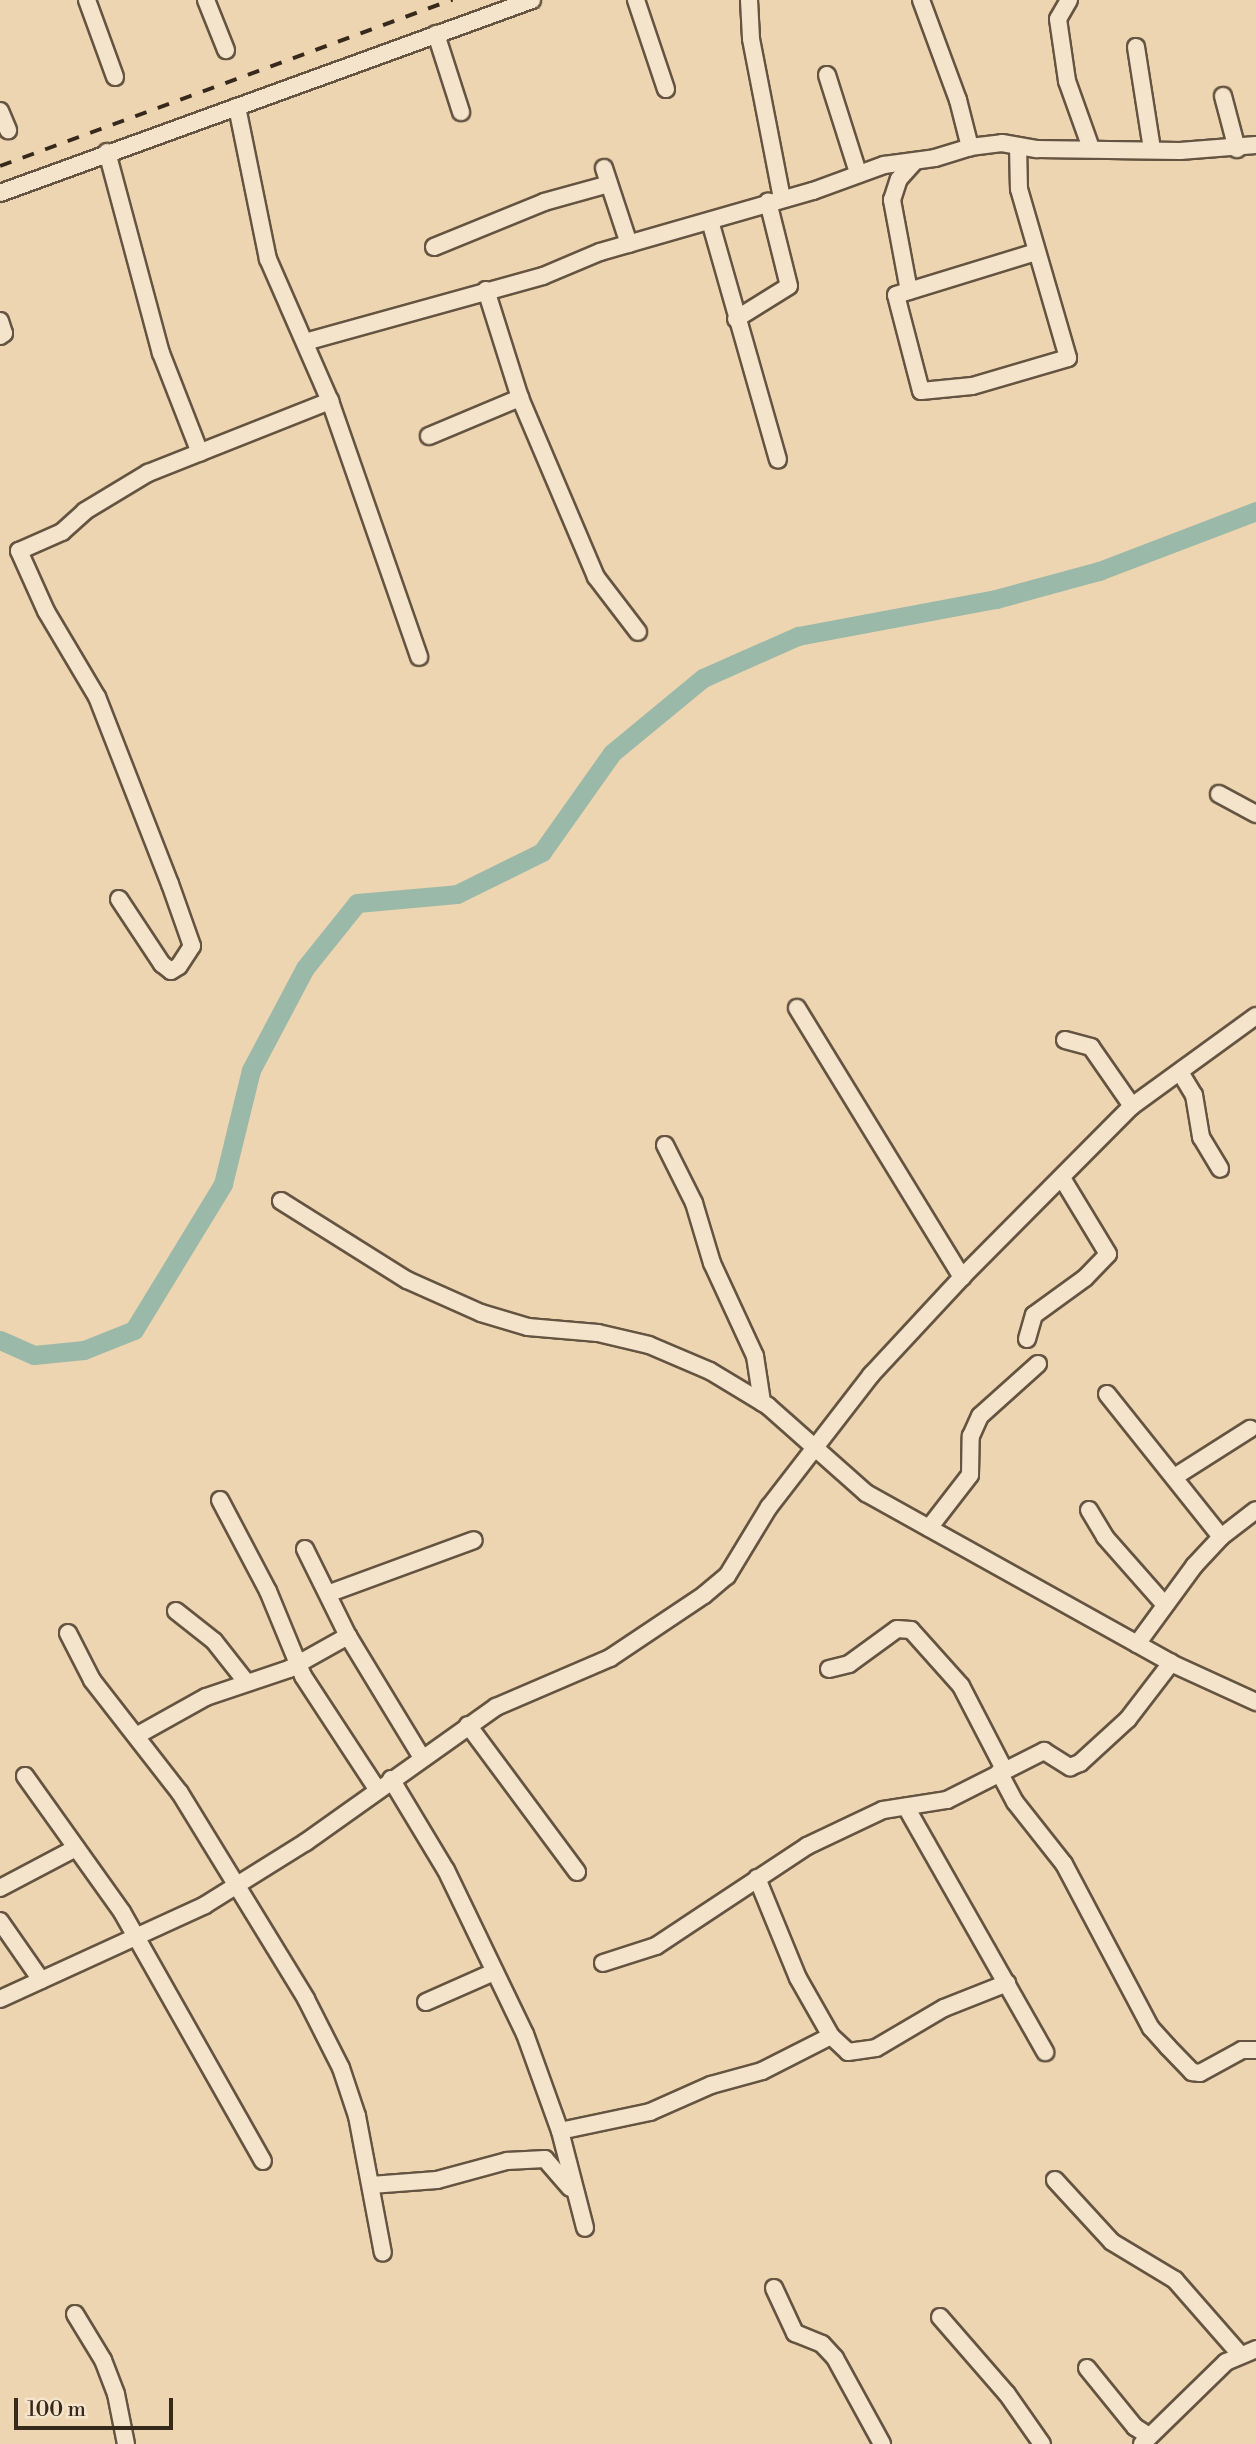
<!DOCTYPE html>
<html>
<head>
<meta charset="utf-8">
<style>
	body { margin:0 }
	#map { position:relative; width:1256px; height:2444px; overflow:hidden; background:#eed5b1; font-family:"Libre Bodoni",serif }
	div>[style] { position:absolute }
	.river>* { height:19px; margin:-9.5px; padding:0 9.5px; transform-origin:9.5px; border-radius:9.5px; background:#9ab9a9 }
	.roads { filter:drop-shadow(2px 0 #645441) drop-shadow(-2px 0 #645441) drop-shadow(0 2px #645441) drop-shadow(0 -2px #645441) }
	.minor>* { height:16px; margin:-8px; padding:0 8px; transform-origin:8px; border-radius:8px; background:#f4e4cc }
	.rail>* { height:3.5px; margin-top:-1.75px; transform-origin:0; background:repeating-linear-gradient(90deg,#36291c 0 12px,transparent 0 24px) }
	span { translate:-50% -50%; white-space:nowrap; text-align:center; line-height:1.15; -webkit-text-stroke:5px #f4e4cc; paint-order:stroke }
	.scale { position:absolute; left:14px; top:2398px; width:159px; height:32px; box-sizing:border-box; border:4px solid #36291c; border-top:0; padding-left:9px; font-size:21px; line-height:24px; white-space:nowrap; color:#36291c; -webkit-text-stroke:5px #f4e4cc; paint-order:stroke }
</style>
</head>
<body>
<div id="map">
	<div class="river">
		<i style="left:0;top:1340px;width:37px;rotate:24deg"></i>
		<i style="left:34px;top:1355px;width:50px;rotate:-5.7deg"></i>
		<i style="left:84px;top:1350px;width:54px;rotate:-21.8deg"></i>
		<i style="left:134px;top:1330px;width:171px;rotate:-58.6deg"></i>
		<i style="left:223px;top:1184px;width:117px;rotate:-76.2deg"></i>
		<i style="left:251px;top:1070px;width:115px;rotate:-62.1deg"></i>
		<i style="left:305px;top:968px;width:83px;rotate:-51.3deg"></i>
		<i style="left:357px;top:903px;width:100px;rotate:-5.1deg"></i>
		<i style="left:457px;top:894px;width:95px;rotate:-26.3deg"></i>
		<i style="left:542px;top:852px;width:121px;rotate:-54.7deg"></i>
		<i style="left:612px;top:753px;width:118px;rotate:-39.5deg"></i>
		<i style="left:703px;top:678px;width:104px;rotate:-23.9deg"></i>
		<i style="left:798px;top:636px;width:201px;rotate:-10.6deg"></i>
		<i style="left:996px;top:599px;width:107px;rotate:-15.2deg"></i>
		<i style="left:1099px;top:571px;width:168px;rotate:-20.9deg"></i>
	</div>
	<div class="roads">
		<div class="minor">
			<i style="left:87px;top:0;width:82px;rotate:70deg"></i>
			<i style="left:206px;top:0;width:54px;rotate:68.2deg"></i>
			<i style="left:636px;top:0;width:94px;rotate:71.4deg"></i>
			<i style="left:749px;top:0;width:39px;rotate:87deg"></i>
			<i style="left:751px;top:39px;width:163px;rotate:79deg"></i>
			<i style="left:921px;top:0;width:107px;rotate:69.7deg"></i>
			<i style="left:958px;top:100px;width:49px;rotate:75.7deg"></i>
			<i style="left:1069px;top:0;width:22px;rotate:120deg"></i>
			<i style="left:1058px;top:19px;width:63px;rotate:81.7deg"></i>
			<i style="left:1067px;top:81px;width:71px;rotate:70.3deg"></i>
			<i style="left:436px;top:34px;width:82px;rotate:72.2deg"></i>
			<i style="left:1136px;top:47px;width:103px;rotate:81.1deg"></i>
			<i style="left:827px;top:75px;width:103px;rotate:72.4deg"></i>
			<i style="left:1223px;top:96px;width:55px;rotate:75.2deg"></i>
			<i style="left:237px;top:107px;width:155px;rotate:78.5deg"></i>
			<i style="left:268px;top:259px;width:155px;rotate:66.4deg"></i>
			<i style="left:330px;top:401px;width:271px;rotate:70.8deg"></i>
			<i style="left:0;top:111px;width:21px;rotate:67deg"></i>
			<i style="left:1018px;top:146px;width:43px;rotate:88.7deg"></i>
			<i style="left:1019px;top:189px;width:176px;rotate:73.8deg"></i>
			<i style="left:1068px;top:358px;width:100px;rotate:163.7deg"></i>
			<i style="left:972px;top:386px;width:51px;rotate:174.4deg"></i>
			<i style="left:921px;top:391px;width:99px;rotate:-104.6deg"></i>
			<i style="left:896px;top:295px;width:146px;rotate:-17.1deg"></i>
			<i style="left:107px;top:152px;width:208px;rotate:75deg"></i>
			<i style="left:161px;top:353px;width:107px;rotate:68.7deg"></i>
			<i style="left:604px;top:168px;width:80px;rotate:71.8deg"></i>
			<i style="left:0;top:193px;width:566px;rotate:-19.94deg"></i>
			<i style="left:710px;top:221px;width:248px;rotate:74.1deg"></i>
			<i style="left:434px;top:247px;width:119px;rotate:-22.2deg"></i>
			<i style="left:544px;top:202px;width:67px;rotate:-15.5deg"></i>
			<i style="left:486px;top:290px;width:113px;rotate:72.5deg"></i>
			<i style="left:520px;top:398px;width:194px;rotate:67deg"></i>
			<i style="left:596px;top:577px;width:69px;rotate:52.6deg"></i>
			<i style="left:909px;top:291px;width:93px;rotate:-100.6deg"></i>
			<i style="left:892px;top:200px;width:22px;rotate:-72deg"></i>
			<i style="left:899px;top:179px;width:24px;rotate:-48deg"></i>
			<i style="left:736px;top:319px;width:62px;rotate:-31.9deg"></i>
			<i style="left:789px;top:286px;width:87px;rotate:-104deg"></i>
			<i style="left:0;top:321px;width:13px;rotate:72deg"></i>
			<i style="left:4px;top:333px;width:5px;rotate:143deg"></i>
			<i style="left:305px;top:342px;width:247px;rotate:-15.5deg"></i>
			<i style="left:543px;top:276px;width:62px;rotate:-22.8deg"></i>
			<i style="left:600px;top:252px;width:222px;rotate:-16deg"></i>
			<i style="left:813px;top:191px;width:76px;rotate:-20.1deg"></i>
			<i style="left:884px;top:165px;width:51px;rotate:-7.8deg"></i>
			<i style="left:935px;top:158px;width:37px;rotate:-17deg"></i>
			<i style="left:970px;top:147px;width:32px;rotate:-7deg"></i>
			<i style="left:1002px;top:143px;width:36px;rotate:10deg"></i>
			<i style="left:1037px;top:149px;width:143px;rotate:0.8deg"></i>
			<i style="left:1180px;top:151px;width:76px;rotate:-4.5deg"></i>
			<i style="left:429px;top:436px;width:99px;rotate:-22.7deg"></i>
			<i style="left:1219px;top:794px;width:42px;rotate:28.4deg"></i>
			<i style="left:119px;top:899px;width:78px;rotate:56.5deg"></i>
			<i style="left:162px;top:964px;width:11px;rotate:38deg"></i>
			<i style="left:171px;top:971px;width:9px;rotate:-32deg"></i>
			<i style="left:179px;top:966px;width:24px;rotate:-57deg"></i>
			<i style="left:192px;top:946px;width:66px;rotate:-109.5deg"></i>
			<i style="left:170px;top:884px;width:201px;rotate:-111.3deg"></i>
			<i style="left:97px;top:697px;width:100px;rotate:-120.7deg"></i>
			<i style="left:46px;top:611px;width:66px;rotate:-114.2deg"></i>
			<i style="left:19px;top:551px;width:47px;rotate:-23.8deg"></i>
			<i style="left:62px;top:532px;width:31px;rotate:-42deg"></i>
			<i style="left:85px;top:511px;width:74px;rotate:-31.1deg"></i>
			<i style="left:148px;top:473px;width:196px;rotate:-21.6deg"></i>
			<i style="left:797px;top:1008px;width:316px;rotate:58.5deg"></i>
			<i style="left:1065px;top:1040px;width:27px;rotate:15deg"></i>
			<i style="left:1091px;top:1047px;width:72px;rotate:55.2deg"></i>
			<i style="left:1180px;top:1072px;width:27px;rotate:59deg"></i>
			<i style="left:1194px;top:1095px;width:43px;rotate:80.5deg"></i>
			<i style="left:1201px;top:1137px;width:37px;rotate:59deg"></i>
			<i style="left:665px;top:1145px;width:65px;rotate:63.4deg"></i>
			<i style="left:694px;top:1203px;width:63px;rotate:73.3deg"></i>
			<i style="left:712px;top:1263px;width:102px;rotate:65.2deg"></i>
			<i style="left:755px;top:1356px;width:47px;rotate:81.3deg"></i>
			<i style="left:281px;top:1201px;width:149px;rotate:32.1deg"></i>
			<i style="left:407px;top:1280px;width:81px;rotate:24deg"></i>
			<i style="left:481px;top:1313px;width:49px;rotate:16.6deg"></i>
			<i style="left:528px;top:1327px;width:70px;rotate:4.9deg"></i>
			<i style="left:598px;top:1333px;width:52px;rotate:13.2deg"></i>
			<i style="left:649px;top:1345px;width:66px;rotate:23.1deg"></i>
			<i style="left:710px;top:1371px;width:68px;rotate:31.1deg"></i>
			<i style="left:768px;top:1406px;width:131px;rotate:41.6deg"></i>
			<i style="left:866px;top:1493px;width:349px;rotate:29.1deg"></i>
			<i style="left:1171px;top:1663px;width:94px;rotate:24.6deg"></i>
			<i style="left:1027px;top:1339px;width:25px;rotate:-74deg"></i>
			<i style="left:1034px;top:1315px;width:63px;rotate:-36deg"></i>
			<i style="left:1085px;top:1278px;width:33px;rotate:-46deg"></i>
			<i style="left:1108px;top:1254px;width:89px;rotate:-121.2deg"></i>
			<i style="left:1107px;top:1394px;width:183px;rotate:51.4deg"></i>
			<i style="left:1176px;top:1476px;width:88px;rotate:-32.4deg"></i>
			<i style="left:220px;top:1500px;width:103px;rotate:62.2deg"></i>
			<i style="left:268px;top:1591px;width:92px;rotate:67.6deg"></i>
			<i style="left:303px;top:1676px;width:135px;rotate:56.8deg"></i>
			<i style="left:1089px;top:1510px;width:31px;rotate:59deg"></i>
			<i style="left:1105px;top:1537px;width:89px;rotate:48.6deg"></i>
			<i style="left:929px;top:1528px;width:67px;rotate:-52.3deg"></i>
			<i style="left:970px;top:1475px;width:39px;rotate:-89deg"></i>
			<i style="left:971px;top:1436px;width:22px;rotate:-66deg"></i>
			<i style="left:980px;top:1416px;width:78px;rotate:-41.9deg"></i>
			<i style="left:305px;top:1549px;width:97px;rotate:63.7deg"></i>
			<i style="left:348px;top:1636px;width:140px;rotate:58.7deg"></i>
			<i style="left:330px;top:1593px;width:153px;rotate:-20.2deg"></i>
			<i style="left:176px;top:1611px;width:48px;rotate:38.3deg"></i>
			<i style="left:214px;top:1641px;width:53px;rotate:51.8deg"></i>
			<i style="left:68px;top:1633px;width:53px;rotate:62.9deg"></i>
			<i style="left:92px;top:1680px;width:143px;rotate:52.1deg"></i>
			<i style="left:180px;top:1793px;width:241px;rotate:58.5deg"></i>
			<i style="left:306px;top:1999px;width:77px;rotate:63.1deg"></i>
			<i style="left:341px;top:2068px;width:51px;rotate:71.6deg"></i>
			<i style="left:357px;top:2116px;width:139px;rotate:79.3deg"></i>
			<i style="left:1137px;top:1644px;width:97px;rotate:-53.8deg"></i>
			<i style="left:1194px;top:1566px;width:40px;rotate:-47deg"></i>
			<i style="left:1221px;top:1537px;width:44px;rotate:-37.6deg"></i>
			<i style="left:829px;top:1669px;width:21px;rotate:-14deg"></i>
			<i style="left:849px;top:1664px;width:59px;rotate:-36.1deg"></i>
			<i style="left:897px;top:1629px;width:14px;rotate:4deg"></i>
			<i style="left:911px;top:1630px;width:75px;rotate:48.2deg"></i>
			<i style="left:961px;top:1686px;width:93px;rotate:62.6deg"></i>
			<i style="left:468px;top:1725px;width:183px;rotate:53.4deg"></i>
			<i style="left:136px;top:1736px;width:80px;rotate:-29.1deg"></i>
			<i style="left:206px;top:1697px;width:88px;rotate:-18.6deg"></i>
			<i style="left:289px;top:1669px;width:68px;rotate:-29.2deg"></i>
			<i style="left:999px;top:1772px;width:34px;rotate:62deg"></i>
			<i style="left:1015px;top:1802px;width:79px;rotate:51.7deg"></i>
			<i style="left:1064px;top:1864px;width:186px;rotate:62.1deg"></i>
			<i style="left:1151px;top:2028px;width:25px;rotate:48deg"></i>
			<i style="left:1168px;top:2047px;width:35px;rotate:46deg"></i>
			<i style="left:1192px;top:2072px;width:8px;rotate:7deg"></i>
			<i style="left:1200px;top:2073px;width:48px;rotate:-28.7deg"></i>
			<i style="left:1242px;top:2050px;width:14px"></i>
			<i style="left:25px;top:1776px;width:167px;rotate:54.5deg"></i>
			<i style="left:122px;top:1912px;width:286px;rotate:60.5deg"></i>
			<i style="left:391px;top:1779px;width:106px;rotate:58.9deg"></i>
			<i style="left:446px;top:1870px;width:182px;rotate:64.3deg"></i>
			<i style="left:525px;top:2034px;width:103px;rotate:70.2deg"></i>
			<i style="left:560px;top:2131px;width:100px;rotate:75.5deg"></i>
			<i style="left:906px;top:1807px;width:282px;rotate:60.4deg"></i>
			<i style="left:757px;top:1878px;width:108px;rotate:67.7deg"></i>
			<i style="left:798px;top:1978px;width:67px;rotate:60.4deg"></i>
			<i style="left:831px;top:2036px;width:23px;rotate:43deg"></i>
			<i style="left:848px;top:2052px;width:28px;rotate:-8deg"></i>
			<i style="left:876px;top:2048px;width:79px;rotate:-30.5deg"></i>
			<i style="left:944px;top:2008px;width:68px;rotate:-21.6deg"></i>
			<i style="left:0;top:1888px;width:86px;rotate:-27.8deg"></i>
			<i style="left:0;top:1921px;width:72px;rotate:55.2deg"></i>
			<i style="left:603px;top:1963px;width:56px;rotate:-17.8deg"></i>
			<i style="left:656px;top:1946px;width:181px;rotate:-33.5deg"></i>
			<i style="left:807px;top:1846px;width:84px;rotate:-25.3deg"></i>
			<i style="left:883px;top:1810px;width:65px;rotate:-8.9deg"></i>
			<i style="left:947px;top:1800px;width:109px;rotate:-26.8deg"></i>
			<i style="left:1044px;top:1751px;width:31px;rotate:32deg"></i>
			<i style="left:1070px;top:1767px;width:11px;rotate:-22deg"></i>
			<i style="left:1080px;top:1763px;width:65px;rotate:-42.5deg"></i>
			<i style="left:1128px;top:1719px;width:71px;rotate:-52.5deg"></i>
			<i style="left:0;top:1999px;width:226px;rotate:-24.6deg"></i>
			<i style="left:205px;top:1905px;width:119px;rotate:-32deg"></i>
			<i style="left:306px;top:1842px;width:233px;rotate:-35.4deg"></i>
			<i style="left:496px;top:1707px;width:124px;rotate:-23.3deg"></i>
			<i style="left:610px;top:1658px;width:113px;rotate:-33.8deg"></i>
			<i style="left:704px;top:1595px;width:30px;rotate:-40deg"></i>
			<i style="left:727px;top:1576px;width:81px;rotate:-58.7deg"></i>
			<i style="left:769px;top:1507px;width:167px;rotate:-52.3deg"></i>
			<i style="left:871px;top:1375px;width:134px;rotate:-47.1deg"></i>
			<i style="left:962px;top:1277px;width:241px;rotate:-45.2deg"></i>
			<i style="left:1132px;top:1106px;width:153px;rotate:-36deg"></i>
			<i style="left:426px;top:2002px;width:74px;rotate:-23.8deg"></i>
			<i style="left:560px;top:2131px;width:92px;rotate:-11.9deg"></i>
			<i style="left:650px;top:2112px;width:67px;rotate:-23.9deg"></i>
			<i style="left:711px;top:2085px;width:53px;rotate:-15.4deg"></i>
			<i style="left:762px;top:2071px;width:77px;rotate:-26.9deg"></i>
			<i style="left:1055px;top:2180px;width:84px;rotate:47.4deg"></i>
			<i style="left:1112px;top:2242px;width:74px;rotate:31.1deg"></i>
			<i style="left:1175px;top:2280px;width:97px;rotate:48.8deg"></i>
			<i style="left:371px;top:2185px;width:66px;rotate:-4.3deg"></i>
			<i style="left:437px;top:2180px;width:73px;rotate:-15.2deg"></i>
			<i style="left:507px;top:2161px;width:38px;rotate:-3deg"></i>
			<i style="left:545px;top:2159px;width:38px;rotate:49deg"></i>
			<i style="left:774px;top:2288px;width:50px;rotate:65deg"></i>
			<i style="left:795px;top:2333px;width:29px;rotate:22deg"></i>
			<i style="left:822px;top:2344px;width:19px;rotate:47deg"></i>
			<i style="left:835px;top:2358px;width:98px;rotate:61.3deg"></i>
			<i style="left:75px;top:2314px;width:54px;rotate:58.7deg"></i>
			<i style="left:103px;top:2360px;width:36px;rotate:69deg"></i>
			<i style="left:116px;top:2394px;width:51px;rotate:78.7deg"></i>
			<i style="left:940px;top:2317px;width:102px;rotate:49deg"></i>
			<i style="left:1007px;top:2394px;width:61px;rotate:55deg"></i>
			<i style="left:1087px;top:2368px;width:76px;rotate:50.9deg"></i>
			<i style="left:1135px;top:2427px;width:17px;rotate:33deg"></i>
			<i style="left:1142px;top:2444px;width:117px;rotate:-44.3deg"></i>
			<i style="left:1226px;top:2362px;width:33px;rotate:-23deg"></i>
		</div>
	</div>
	<div class="rail">
		<i style="left:0;top:166px;width:482px;rotate:-20.2deg"></i>
	</div>
	<div class="scale">100 m</div>
</div>
</body>
</html>
